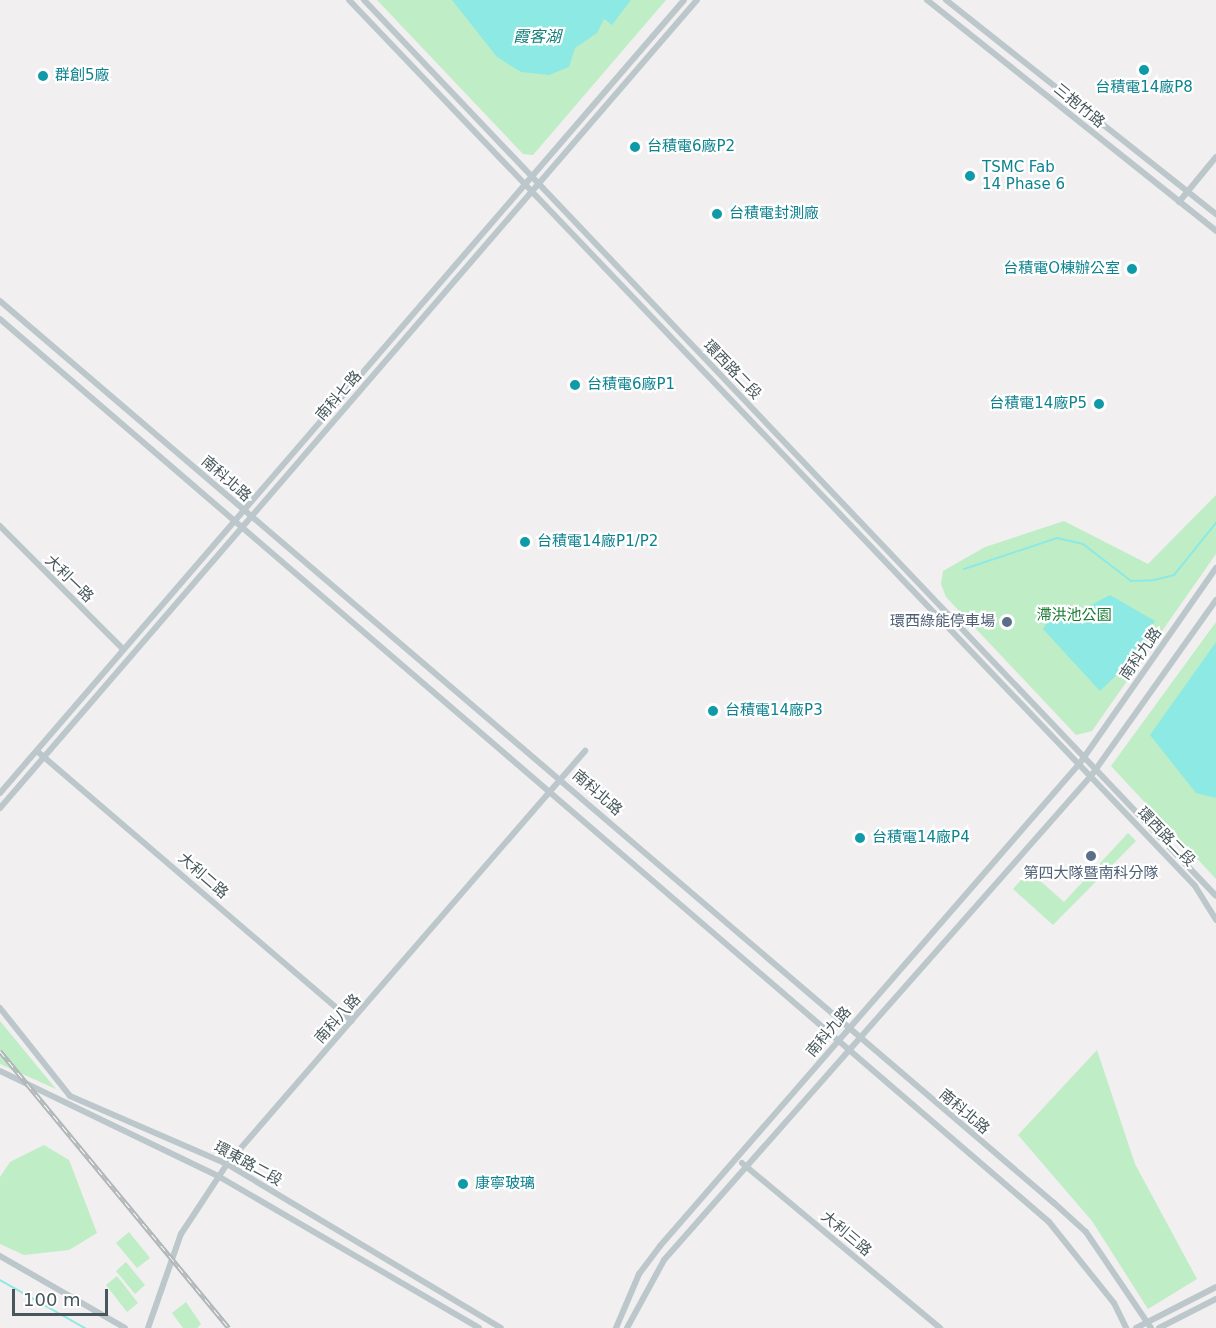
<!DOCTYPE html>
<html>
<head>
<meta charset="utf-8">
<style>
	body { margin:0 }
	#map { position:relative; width:1216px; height:1328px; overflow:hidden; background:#f1efef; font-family:"DejaVu Sans","Noto Sans TC",sans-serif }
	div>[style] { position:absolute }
	.green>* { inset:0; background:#bfedc5 }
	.water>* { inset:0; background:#8de9e4 }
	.stream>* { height:2px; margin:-1px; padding:0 1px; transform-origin:1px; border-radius:1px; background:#8de9e4 }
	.minor>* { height:6px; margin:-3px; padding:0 3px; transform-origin:3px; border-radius:3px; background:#bbc7cb }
	.rail>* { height:4.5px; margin-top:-2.25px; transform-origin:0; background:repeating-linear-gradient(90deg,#fff 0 7px,#b1b6b9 0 14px); box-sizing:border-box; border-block:2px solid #b1b6b9 }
	.dots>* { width:16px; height:16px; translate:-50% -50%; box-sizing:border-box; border:3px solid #fff; border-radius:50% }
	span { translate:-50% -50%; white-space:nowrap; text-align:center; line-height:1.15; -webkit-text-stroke:4.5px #fff; paint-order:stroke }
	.culture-label { font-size:15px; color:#0d838f }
	.left { translate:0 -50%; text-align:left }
	.right { translate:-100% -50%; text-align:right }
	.street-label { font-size:15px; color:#47575b }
	.park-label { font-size:15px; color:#1a7a32 }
	.service-label { font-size:15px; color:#4e5e75 }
	.water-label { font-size:16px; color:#117f7a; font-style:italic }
	.scale { position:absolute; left:12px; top:1289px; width:96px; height:27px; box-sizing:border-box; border:3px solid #47575b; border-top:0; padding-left:8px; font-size:18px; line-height:21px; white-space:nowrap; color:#47575b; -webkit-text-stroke:4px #fff; paint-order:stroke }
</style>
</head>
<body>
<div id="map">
	<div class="green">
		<i style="clip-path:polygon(377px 0,666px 0,533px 155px,523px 154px)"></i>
		<i style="clip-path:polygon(1216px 495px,1216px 554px,1092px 731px,1076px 735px,946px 597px,941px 584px,943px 571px,985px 547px,1064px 521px,1148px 564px)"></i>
		<i style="clip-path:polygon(1216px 622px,1216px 879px,1111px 766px)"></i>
		<i style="clip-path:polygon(1128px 833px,1136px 841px,1053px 925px,1013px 889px,1029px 871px,1064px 902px)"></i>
		<i style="clip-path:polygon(0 1021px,56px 1089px,0 1064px)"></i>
		<i style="clip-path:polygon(1097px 1050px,1135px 1164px,1197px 1279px,1148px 1309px,1092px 1221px,1018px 1135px)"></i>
		<i style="clip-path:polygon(44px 1145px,69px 1160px,97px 1233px,69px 1250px,24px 1255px,0 1244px,0 1177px,10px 1162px)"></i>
		<i style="clip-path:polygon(129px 1232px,150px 1258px,137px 1268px,116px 1243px)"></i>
		<i style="clip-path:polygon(126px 1262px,145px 1285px,135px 1294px,116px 1271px)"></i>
		<i style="clip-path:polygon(117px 1276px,138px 1303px,127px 1312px,106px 1285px)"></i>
		<i style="clip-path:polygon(186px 1302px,201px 1324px,197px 1328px,183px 1328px,172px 1313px)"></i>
	</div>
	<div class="water">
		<i style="clip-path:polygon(452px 0,631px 0,612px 25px,604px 19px,597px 33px,575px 48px,569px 67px,549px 75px,521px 72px,497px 57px)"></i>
		<i style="clip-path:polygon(1110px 595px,1155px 621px,1128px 664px,1100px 691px,1043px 629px,1050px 617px,1076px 613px)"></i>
		<i style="clip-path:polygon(1216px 642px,1216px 798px,1196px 793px,1150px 735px)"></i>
	</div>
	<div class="stream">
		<i style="left:964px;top:569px;width:98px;rotate:-18.4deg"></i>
		<i style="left:1057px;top:538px;width:27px;rotate:13deg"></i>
		<i style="left:1083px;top:544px;width:61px;rotate:37.6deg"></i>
		<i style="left:1131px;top:581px;width:23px;rotate:-2deg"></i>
		<i style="left:1154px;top:580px;width:21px;rotate:-14deg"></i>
		<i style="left:1174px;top:575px;width:67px;rotate:-51.1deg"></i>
		<i style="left:0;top:1280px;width:98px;rotate:29.5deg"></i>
	</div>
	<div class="minor">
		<i style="left:349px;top:0;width:1225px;rotate:46.32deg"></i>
		<i style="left:1195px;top:886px;width:40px;rotate:58deg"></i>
		<i style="left:364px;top:0;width:1236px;rotate:46.44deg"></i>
		<i style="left:927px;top:0;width:370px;rotate:38.6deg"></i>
		<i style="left:946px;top:0;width:345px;rotate:38.4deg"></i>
		<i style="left:1179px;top:202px;width:58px;rotate:-50.6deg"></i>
		<i style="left:0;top:301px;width:1387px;rotate:40.56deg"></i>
		<i style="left:1054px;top:1203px;width:43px;rotate:42.2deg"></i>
		<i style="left:1086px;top:1232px;width:116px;rotate:55.9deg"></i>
		<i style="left:0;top:319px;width:1384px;rotate:40.72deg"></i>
		<i style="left:1049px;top:1222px;width:104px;rotate:51.3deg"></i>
		<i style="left:1114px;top:1303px;width:28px;rotate:64deg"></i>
		<i style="left:0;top:526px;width:173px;rotate:45deg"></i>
		<i style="left:38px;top:752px;width:413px;rotate:40.6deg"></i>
		<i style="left:0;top:793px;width:1047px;rotate:-49.22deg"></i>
		<i style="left:0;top:808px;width:1067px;rotate:-49.22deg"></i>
		<i style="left:0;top:1008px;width:112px;rotate:51.5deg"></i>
		<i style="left:70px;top:1096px;width:171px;rotate:23.4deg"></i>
		<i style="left:227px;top:1164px;width:319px;rotate:30.9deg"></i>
		<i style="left:0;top:1071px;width:242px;rotate:25.7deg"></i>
		<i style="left:218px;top:1176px;width:302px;rotate:30.2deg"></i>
		<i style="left:742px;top:1163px;width:258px;rotate:39.8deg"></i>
		<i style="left:0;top:1256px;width:144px;rotate:29.9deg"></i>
		<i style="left:148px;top:1328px;width:100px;rotate:-70.7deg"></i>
		<i style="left:181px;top:1234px;width:84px;rotate:-56.7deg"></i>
		<i style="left:227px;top:1164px;width:547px;rotate:-49.08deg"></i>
		<i style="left:616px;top:1328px;width:59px;rotate:-66.9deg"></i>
		<i style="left:639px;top:1274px;width:35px;rotate:-53deg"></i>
		<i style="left:660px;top:1246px;width:640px;rotate:-48.99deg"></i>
		<i style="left:1080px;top:763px;width:238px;rotate:-55.1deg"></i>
		<i style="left:627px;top:1328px;width:77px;rotate:-61.4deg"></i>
		<i style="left:664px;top:1260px;width:645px;rotate:-48.58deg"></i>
		<i style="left:1091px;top:776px;width:216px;rotate:-54.6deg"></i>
		<i style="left:1136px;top:1328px;width:90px;rotate:-27.1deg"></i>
		<i style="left:1159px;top:1328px;width:64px;rotate:-27deg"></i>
	</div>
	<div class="rail">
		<i style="left:0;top:1051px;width:359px;rotate:50.4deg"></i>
	</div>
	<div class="dots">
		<i style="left:1144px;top:70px;background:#0f9aa8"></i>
		<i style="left:43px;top:76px;background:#0f9aa8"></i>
		<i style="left:635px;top:147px;background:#0f9aa8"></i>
		<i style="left:970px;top:176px;background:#0f9aa8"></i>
		<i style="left:717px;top:214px;background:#0f9aa8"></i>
		<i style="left:1132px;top:269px;background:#0f9aa8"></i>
		<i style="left:575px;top:385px;background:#0f9aa8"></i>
		<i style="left:1099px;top:404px;background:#0f9aa8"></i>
		<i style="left:525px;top:542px;background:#0f9aa8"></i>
		<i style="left:1007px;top:622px;background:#5c6f8a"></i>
		<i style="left:713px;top:711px;background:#0f9aa8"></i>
		<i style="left:860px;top:838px;background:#0f9aa8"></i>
		<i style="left:1091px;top:856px;background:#5c6f8a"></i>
		<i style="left:463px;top:1184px;background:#0f9aa8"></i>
	</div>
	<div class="culture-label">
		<span class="left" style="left:55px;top:76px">群創5廠</span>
		<span style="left:1144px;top:88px">台積電14廠P8</span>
		<span class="left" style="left:647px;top:147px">台積電6廠P2</span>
		<span class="left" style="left:982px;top:176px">TSMC Fab<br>14 Phase 6</span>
		<span class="left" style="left:729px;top:214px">台積電封測廠</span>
		<span class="right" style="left:1120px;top:269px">台積電O棟辦公室</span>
		<span class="left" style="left:587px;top:385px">台積電6廠P1</span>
		<span class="right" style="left:1087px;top:404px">台積電14廠P5</span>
		<span class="left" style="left:537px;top:542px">台積電14廠P1/P2</span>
		<span class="left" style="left:725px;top:711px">台積電14廠P3</span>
		<span class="left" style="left:872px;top:838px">台積電14廠P4</span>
		<span class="left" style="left:475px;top:1184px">康寧玻璃</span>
	</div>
	<div class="street-label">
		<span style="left:1079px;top:106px;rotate:39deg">三抱竹路</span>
		<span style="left:732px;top:370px;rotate:46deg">環西路二段</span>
		<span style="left:339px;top:396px;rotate:-49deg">南科七路</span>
		<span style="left:226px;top:479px;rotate:41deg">南科北路</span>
		<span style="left:69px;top:579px;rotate:44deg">大利一路</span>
		<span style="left:1141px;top:654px;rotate:-55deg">南科九路</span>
		<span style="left:597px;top:793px;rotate:41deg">南科北路</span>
		<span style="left:1166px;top:837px;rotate:46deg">環西路二段</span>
		<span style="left:203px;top:876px;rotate:41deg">大利二路</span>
		<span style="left:338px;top:1019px;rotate:-48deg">南科八路</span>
		<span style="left:829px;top:1032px;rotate:-50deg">南科九路</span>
		<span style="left:964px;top:1112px;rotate:40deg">南科北路</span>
		<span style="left:248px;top:1164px;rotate:29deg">環東路二段</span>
		<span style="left:846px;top:1234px;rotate:40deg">大利三路</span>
	</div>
	<div class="park-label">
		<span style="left:1074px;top:616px">滯洪池公園</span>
	</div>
	<div class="service-label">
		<span class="right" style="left:995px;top:622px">環西綠能停車場</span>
		<span style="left:1091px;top:874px">第四大隊暨南科分隊</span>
	</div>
	<div class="water-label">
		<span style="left:537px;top:37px">霞客湖</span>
	</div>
	<div class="scale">100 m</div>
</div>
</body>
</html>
